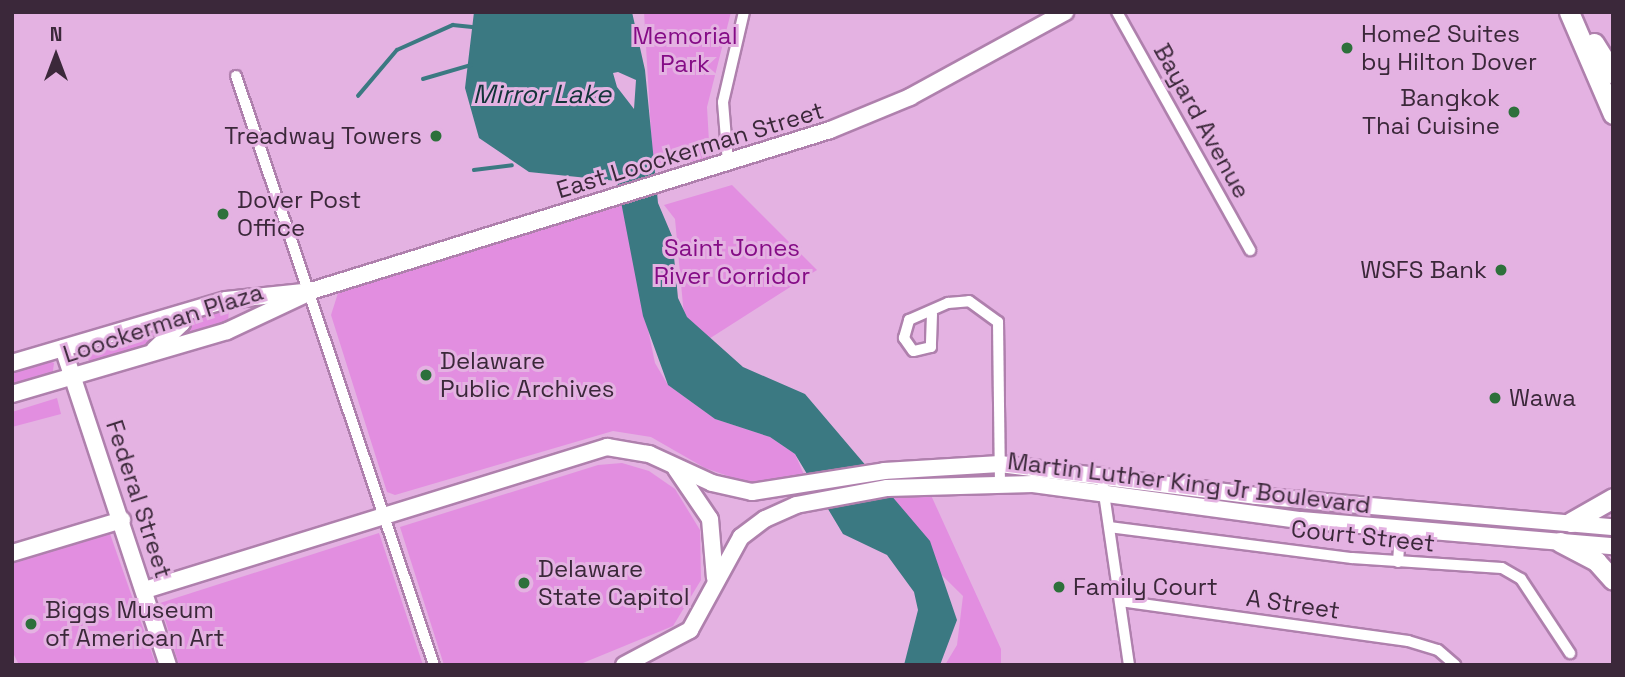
<!DOCTYPE html>
<html>
<head>
<meta charset="utf-8">
<style>
	body { margin:0 }
	#map { position:relative; width:1625px; height:677px; overflow:hidden; background:#e4b2e2; font-family:"Space Grotesk",sans-serif }
	div>[style] { position:absolute }
	.green>* { inset:0; background:#e28ee0 }
	.water>* { inset:0; background:#3b7982 }
	.stream>* { height:3.5px; margin:-1.75px; padding:0 1.75px; transform-origin:1.75px; border-radius:1.75px; background:#3b7982 }
	.roads { filter:drop-shadow(2px 0 #af80ad) drop-shadow(-2px 0 #af80ad) drop-shadow(0 2px #af80ad) drop-shadow(0 -2px #af80ad) }
	.street>* { height:10px; margin:-5px; padding:0 5px; transform-origin:5px; border-radius:5px; background:#fff }
	.secondary>* { height:16px; margin:-8px; padding:0 8px; transform-origin:8px; border-radius:8px; background:#fff }
	.highway>* { height:19px; margin:-9.5px; padding:0 9.5px; transform-origin:9.5px; border-radius:9.5px; background:#fff }
	.dots>* { width:19px; height:19px; translate:-50% -50%; box-sizing:border-box; border:4px solid #e4b2e2; border-radius:50% }
	span { translate:-50% -50%; white-space:nowrap; text-align:center; line-height:1.15; -webkit-text-stroke:6px #e4b2e2; paint-order:stroke }
	.poi-label { font-size:24px; color:#3b283a }
	.left { translate:0 -50%; text-align:left }
	.right { translate:-100% -50%; text-align:right }
	.park-label { font-size:24px; color:#850c86 }
	.street-label { font-size:24px; color:#3b283a }
	.water-label { font-size:26px; color:#133439; font-style:italic }
	.frame { position:absolute; inset:0; border:14px solid #3b283a; pointer-events:none }
	.north { position:absolute; left:21px; top:21px; width:70px; height:70px; -webkit-text-stroke:5px #e4b2e2; paint-order:stroke; rotate:0deg; font-size:19px; font-weight:700; line-height:28px; text-align:center; color:#3b283a }
	.north::after { content:''; display:block; margin:auto; width:24px; height:32px; background:#3b283a; clip-path:polygon(50% 0,100% 100%,50% 72%,0 100%) }
</style>
</head>
<body>
<div id="map">
	<div class="green">
		<i style="clip-path:polygon(644px 12px,731px 12px,707px 107px,710px 159px,653px 166px)"></i>
		<i style="clip-path:polygon(732px 185px,817px 270px,701px 344px,684px 316px,675px 219px,664px 205px)"></i>
		<i style="clip-path:polygon(622px 203px,655px 363px,668px 385px,715px 419px,770px 437px,795px 454px,805px 477px,748px 483px,705px 468px,651px 437px,613px 431px,395px 495px,387px 492px,331px 315px,338px 293px)"></i>
		<i style="clip-path:polygon(229px 306px,228px 324px,181px 337px,187px 319px)"></i>
		<i style="clip-path:polygon(173px 322px,159px 339px,103px 360px,89px 361px,86px 354px)"></i>
		<i style="clip-path:polygon(48px 360px,54px 363px,52px 378px,12px 389px,12px 368px)"></i>
		<i style="clip-path:polygon(57px 398px,61px 414px,12px 427px,12px 412px)"></i>
		<i style="clip-path:polygon(622px 463px,649px 471px,675px 489px,700px 530px,701px 580px,673px 626px,578px 665px,444px 665px,400px 527px,598px 465px)"></i>
		<i style="clip-path:polygon(930px 493px,1001px 649px,1001px 665px,945px 665px,957px 645px,963px 596px,896px 530px,884px 497px)"></i>
		<i style="clip-path:polygon(109px 531px,156px 665px,19px 665px,12px 651px,12px 559px)"></i>
		<i style="clip-path:polygon(379px 533px,423px 665px,179px 665px,160px 603px)"></i>
	</div>
	<div class="water">
		<i style="clip-path:polygon(evenodd,474px 12px,632px 12px,645px 70px,658px 203px,672px 236px,678px 298px,687px 317px,743px 367px,805px 394px,930px 541px,957px 620px,940px 665px,904px 665px,918px 610px,914px 592px,887px 555px,843px 534px,795px 454px,770px 437px,715px 419px,668px 385px,643px 316px,617px 181px,529px 172px,479px 138px,465px 88px,474px 12px,618px 72px,636px 80px,634px 109px,617px 87px,613px 73px,618px 72px)"></i>
	</div>
	<div class="stream">
		<i style="left:423px;top:79px;width:50px;rotate:-16.3deg"></i>
		<i style="left:358px;top:96px;width:60px;rotate:-49.7deg"></i>
		<i style="left:397px;top:50px;width:61px;rotate:-24.1deg"></i>
		<i style="left:453px;top:25px;width:19px;rotate:6deg"></i>
		<i style="left:474px;top:170px;width:38px;rotate:-7deg"></i>
	</div>
	<div class="roads">
		<div class="street">
			<i style="left:1117px;top:12px;width:273px;rotate:60.8deg"></i>
			<i style="left:236px;top:76px;width:621px;rotate:71.42deg"></i>
			<i style="left:728px;top:163px;width:61px;rotate:-94.7deg"></i>
			<i style="left:723px;top:102px;width:92px;rotate:-76.9deg"></i>
			<i style="left:932px;top:314px;width:33px;rotate:92deg"></i>
			<i style="left:931px;top:347px;width:18px;rotate:167deg"></i>
			<i style="left:913px;top:351px;width:16px;rotate:-125deg"></i>
			<i style="left:904px;top:338px;width:19px;rotate:-74deg"></i>
			<i style="left:909px;top:320px;width:43px;rotate:-23.6deg"></i>
			<i style="left:948px;top:303px;width:21px;rotate:-5deg"></i>
			<i style="left:969px;top:301px;width:36px;rotate:36deg"></i>
			<i style="left:998px;top:322px;width:160px;rotate:89.3deg"></i>
			<i style="left:1101px;top:473px;width:194px;rotate:81.7deg"></i>
			<i style="left:1109px;top:527px;width:245px;rotate:7.3deg"></i>
			<i style="left:1352px;top:558px;width:150px;rotate:3.8deg"></i>
			<i style="left:1502px;top:568px;width:22px;rotate:30deg"></i>
			<i style="left:1521px;top:579px;width:89px;rotate:56.5deg"></i>
			<i style="left:1398px;top:562px;width:32px;rotate:-86deg"></i>
			<i style="left:1120px;top:601px;width:291px;rotate:7.9deg"></i>
			<i style="left:1408px;top:641px;width:31px;rotate:17deg"></i>
			<i style="left:1438px;top:650px;width:23px;rotate:41deg"></i>
		</div>
		<div class="secondary">
			<i style="left:63px;top:348px;width:334px;rotate:71.7deg"></i>
			<i style="left:154px;top:350px;width:39px;rotate:-44deg"></i>
			<i style="left:182px;top:323px;width:10px;rotate:-84deg"></i>
			<i style="left:12px;top:363px;width:223px;rotate:-16.4deg"></i>
			<i style="left:226px;top:300px;width:85px;rotate:-6deg"></i>
			<i style="left:311px;top:291px;width:543px;rotate:-17.23deg"></i>
			<i style="left:830px;top:130px;width:87px;rotate:-22.4deg"></i>
			<i style="left:910px;top:97px;width:177px;rotate:-28.7deg"></i>
			<i style="left:12px;top:394px;width:224px;rotate:-16.3deg"></i>
			<i style="left:227px;top:331px;width:85px;rotate:-25.1deg"></i>
			<i style="left:676px;top:469px;width:60px;rotate:55.8deg"></i>
			<i style="left:710px;top:519px;width:59px;rotate:85.2deg"></i>
			<i style="left:12px;top:553px;width:115px;rotate:-16.7deg"></i>
			<i style="left:145px;top:590px;width:484px;rotate:-17.2deg"></i>
			<i style="left:607px;top:447px;width:43px;rotate:9.5deg"></i>
			<i style="left:649px;top:454px;width:69px;rotate:24.7deg"></i>
			<i style="left:712px;top:483px;width:41px;rotate:12.7deg"></i>
			<i style="left:752px;top:492px;width:134px;rotate:-9deg"></i>
			<i style="left:884px;top:471px;width:116px;rotate:-3.5deg"></i>
			<i style="left:1000px;top:464px;width:258px;rotate:7.1deg"></i>
			<i style="left:1256px;top:496px;width:358px;rotate:5deg"></i>
			<i style="left:624px;top:665px;width:75px;rotate:-27.9deg"></i>
			<i style="left:690px;top:630px;width:106px;rotate:-61.3deg"></i>
			<i style="left:741px;top:537px;width:30px;rotate:-37deg"></i>
			<i style="left:765px;top:519px;width:34px;rotate:-24deg"></i>
			<i style="left:796px;top:505px;width:93px;rotate:-10.6deg"></i>
			<i style="left:887px;top:488px;width:146px;rotate:-1.6deg"></i>
			<i style="left:1033px;top:484px;width:270px;rotate:7.7deg"></i>
			<i style="left:1301px;top:520px;width:313px;rotate:4.8deg"></i>
		</div>
		<div class="highway">
			<i style="left:1569px;top:12px;width:111px;rotate:66.7deg"></i>
			<i style="left:1594px;top:43px;width:36px;rotate:58deg"></i>
			<i style="left:1571px;top:522px;width:48px;rotate:-29.7deg"></i>
			<i style="left:1560px;top:542px;width:41px;rotate:27.8deg"></i>
			<i style="left:1596px;top:561px;width:25px;rotate:48deg"></i>
		</div>
	</div>
	<div class="dots">
		<i style="left:1347px;top:48px;background:#2d703b"></i>
		<i style="left:1514px;top:112px;background:#2d703b"></i>
		<i style="left:436px;top:136px;background:#2d703b"></i>
		<i style="left:223px;top:214px;background:#2d703b"></i>
		<i style="left:1501px;top:270px;background:#2d703b"></i>
		<i style="left:426px;top:375px;background:#2d703b"></i>
		<i style="left:1495px;top:398px;background:#2d703b"></i>
		<i style="left:524px;top:583px;background:#2d703b"></i>
		<i style="left:1059px;top:587px;background:#2d703b"></i>
		<i style="left:31px;top:624px;background:#2d703b"></i>
	</div>
	<div class="poi-label">
		<span class="left" style="left:1361px;top:48px">Home2 Suites<br>by Hilton Dover</span>
		<span class="right" style="left:1500px;top:112px">Bangkok<br>Thai Cuisine</span>
		<span class="right" style="left:422px;top:136px">Treadway Towers</span>
		<span class="left" style="left:237px;top:214px">Dover Post<br>Office</span>
		<span class="right" style="left:1487px;top:270px">WSFS Bank</span>
		<span class="left" style="left:440px;top:375px">Delaware<br>Public Archives</span>
		<span class="left" style="left:1509px;top:398px">Wawa</span>
		<span class="left" style="left:538px;top:583px">Delaware<br>State Capitol</span>
		<span class="left" style="left:1073px;top:587px">Family Court</span>
		<span class="left" style="left:45px;top:624px">Biggs Museum<br>of American Art</span>
	</div>
	<div class="park-label">
		<span style="left:685px;top:50px">Memorial<br>Park</span>
		<span style="left:732px;top:262px">Saint Jones<br>River Corridor</span>
	</div>
	<div class="street-label">
		<span style="left:1202px;top:121px;rotate:61deg">Bayard Avenue</span>
		<span style="left:690px;top:150px;rotate:-17deg">East Loockerman Street</span>
		<span style="left:163px;top:323px;rotate:-18deg">Loockerman Plaza</span>
		<span style="left:1189px;top:483px;rotate:7deg">Martin Luther King Jr Boulevard</span>
		<span style="left:139px;top:499px;rotate:72deg">Federal Street</span>
		<span style="left:1363px;top:536px;rotate:6deg">Court Street</span>
		<span style="left:1293px;top:604px;rotate:8deg">A Street</span>
	</div>
	<div class="water-label">
		<span style="left:542px;top:95px">Mirror Lake</span>
	</div>
	<div class="frame"></div>
	<div class="north">N</div>
</div>
</body>
</html>
